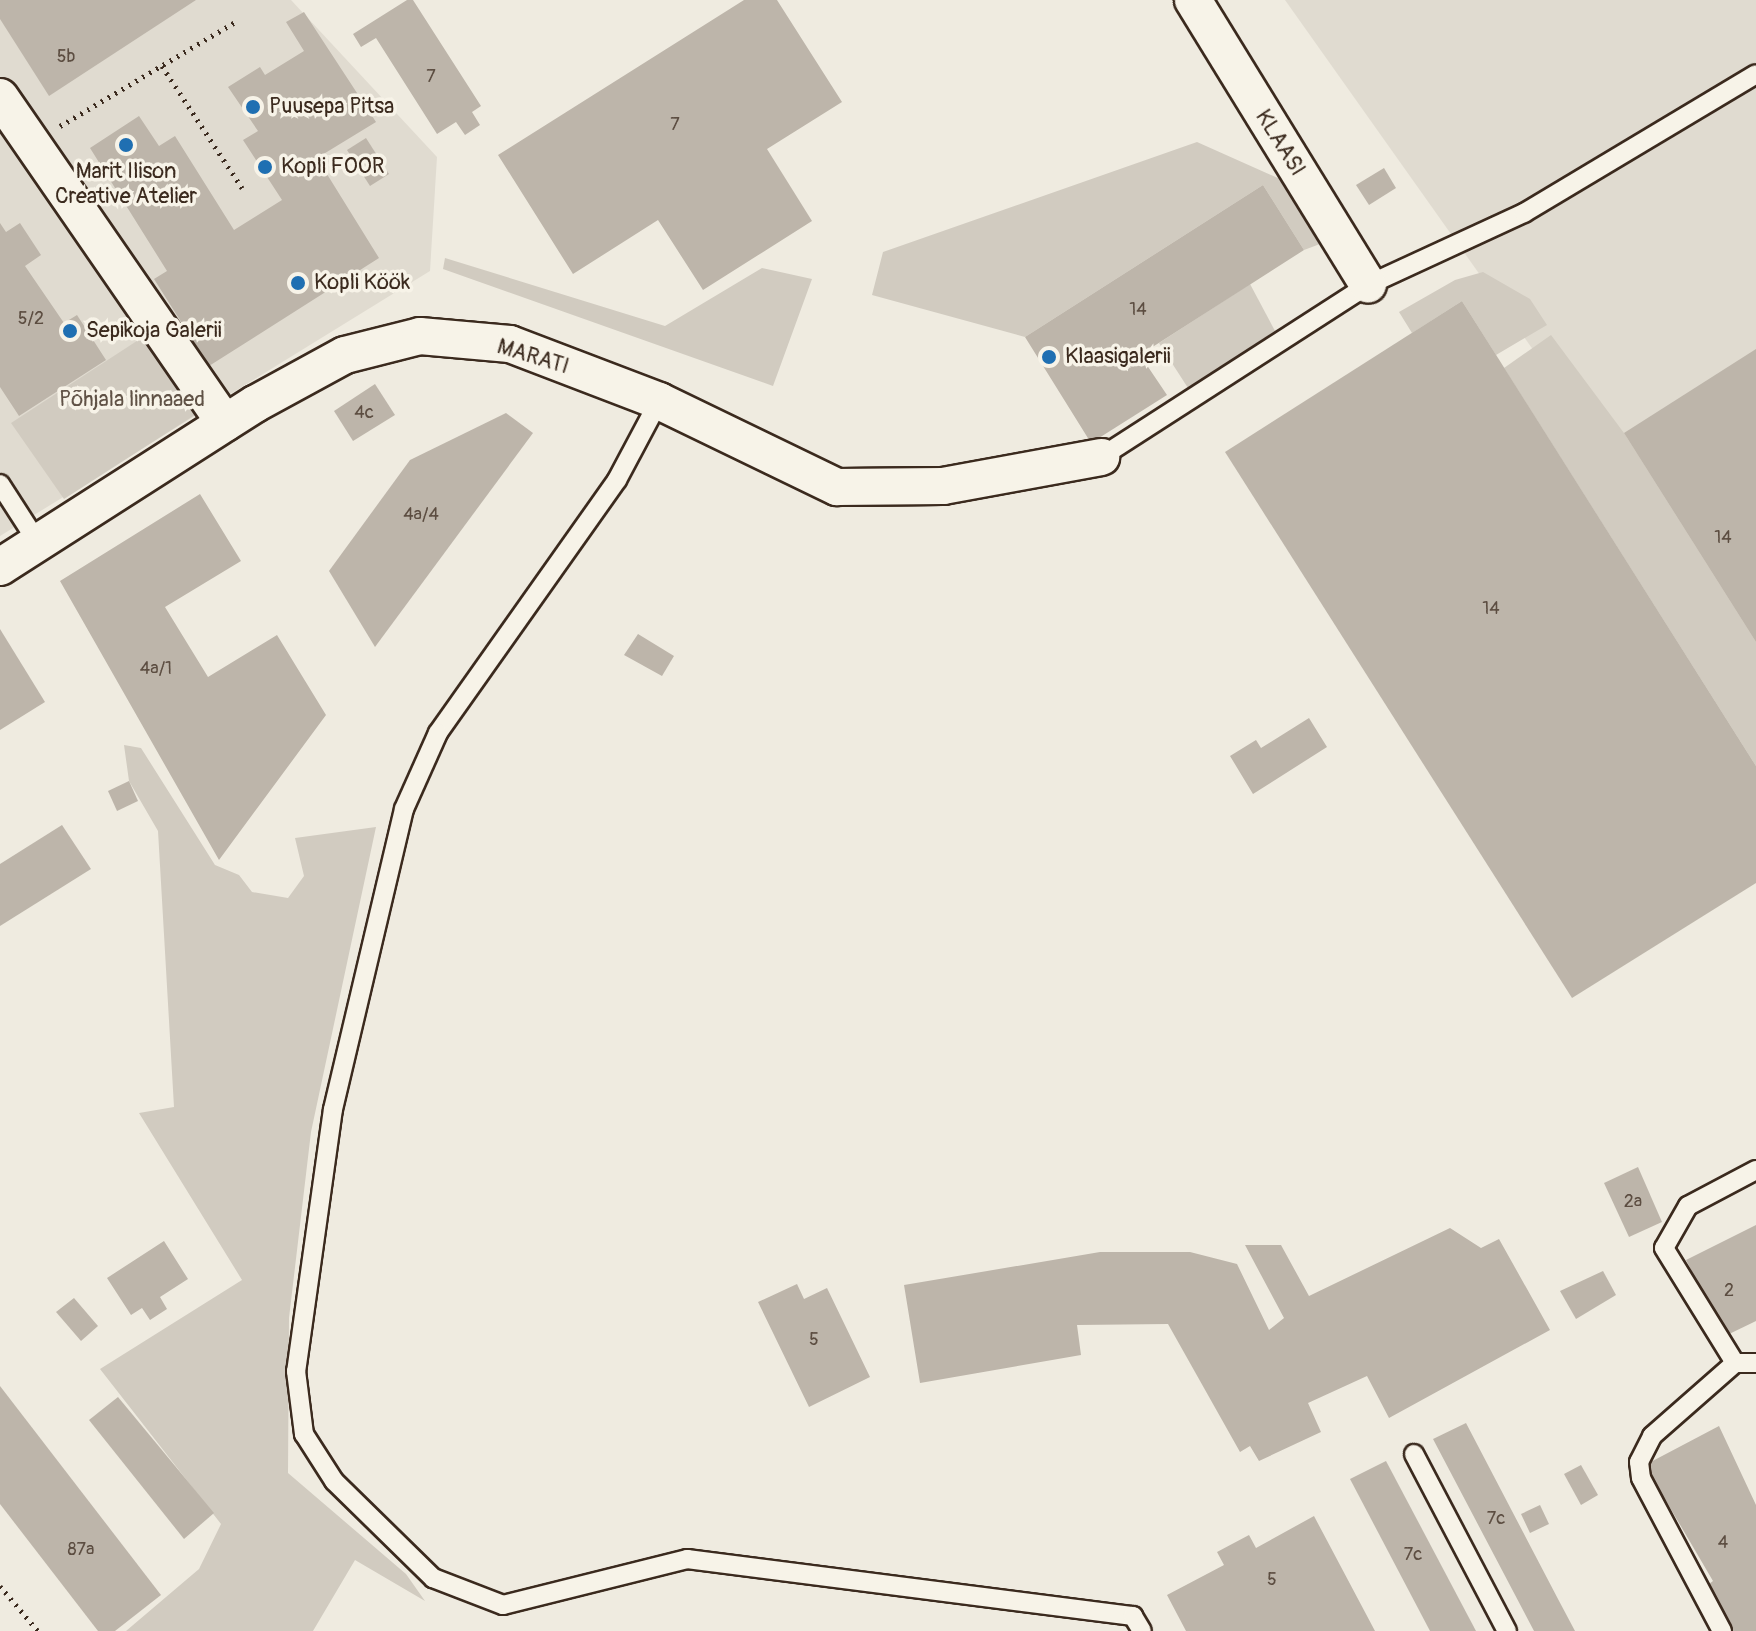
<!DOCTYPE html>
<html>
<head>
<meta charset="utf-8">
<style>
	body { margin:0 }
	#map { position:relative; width:1756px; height:1631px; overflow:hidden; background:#efebe0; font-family:Pangolin,sans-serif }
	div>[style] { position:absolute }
	.built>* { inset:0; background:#e0dbd0 }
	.green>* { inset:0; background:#d1cbc0 }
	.building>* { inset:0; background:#bdb5aa }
	.path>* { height:5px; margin-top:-2.5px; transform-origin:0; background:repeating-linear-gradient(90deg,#3b2a1e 0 2px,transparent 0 8px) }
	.roads { filter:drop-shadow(2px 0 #3b2a1e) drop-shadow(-2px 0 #3b2a1e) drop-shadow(0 2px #3b2a1e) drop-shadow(0 -2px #3b2a1e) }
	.lane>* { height:18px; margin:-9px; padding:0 9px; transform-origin:9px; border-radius:9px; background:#f7f3e8 }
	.street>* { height:36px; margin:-18px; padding:0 18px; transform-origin:18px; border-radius:18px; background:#f7f3e8 }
	.dots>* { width:22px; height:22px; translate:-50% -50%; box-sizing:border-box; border:4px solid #f7f3e8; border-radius:50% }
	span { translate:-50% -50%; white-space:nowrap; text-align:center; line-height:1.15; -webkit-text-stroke:7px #f7f3e8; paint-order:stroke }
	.number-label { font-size:18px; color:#5c4d41 }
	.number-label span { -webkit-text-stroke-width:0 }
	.poi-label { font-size:22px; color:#3b2a1e }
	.left { translate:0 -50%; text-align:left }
	.street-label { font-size:22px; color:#3b2a1e }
	.park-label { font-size:22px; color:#605246 }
</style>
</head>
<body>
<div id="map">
	<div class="built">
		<i style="clip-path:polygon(0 0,291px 0,437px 157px,430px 271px,0 536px)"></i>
		<i style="clip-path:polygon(1285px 0,1756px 0,1756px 664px)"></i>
	</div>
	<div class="green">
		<i style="clip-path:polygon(1197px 142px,1280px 179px,1320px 244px,1304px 250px,1263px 185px,1025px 337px,872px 295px,883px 252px)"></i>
		<i style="clip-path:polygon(445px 258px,665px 326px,762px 268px,812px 279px,773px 386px,443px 269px)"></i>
		<i style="clip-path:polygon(1483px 272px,1530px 299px,1547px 325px,1496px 355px,1462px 301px,1412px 333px,1399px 312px,1455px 280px)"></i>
		<i style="clip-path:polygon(1250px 284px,1275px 331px,1188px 388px,1159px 343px)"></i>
		<i style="clip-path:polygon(146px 335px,201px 411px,64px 499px,11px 423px)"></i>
		<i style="clip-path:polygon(1551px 335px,1624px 433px,1756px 642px,1756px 766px,1504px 368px)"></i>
		<i style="clip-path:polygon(124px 745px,141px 748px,215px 865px,239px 875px,252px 892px,288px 898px,304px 876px,295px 838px,376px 827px,311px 1132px,289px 1318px,288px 1473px,406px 1574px,425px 1601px,355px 1560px,313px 1631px,126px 1631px,199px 1569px,221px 1524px,100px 1369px,242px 1280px,139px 1113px,174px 1107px,158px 831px,129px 781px)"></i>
	</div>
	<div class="building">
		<i style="clip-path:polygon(0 0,196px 0,49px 96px,0 19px)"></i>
		<i style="clip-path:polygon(407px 0,413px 0,481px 106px,472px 112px,480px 125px,465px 135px,456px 122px,437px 134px,376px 38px,361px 47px,353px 34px)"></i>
		<i style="clip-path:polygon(744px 0,777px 0,842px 102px,767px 149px,812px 221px,703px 290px,658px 220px,573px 274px,498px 155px)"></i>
		<i style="clip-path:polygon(304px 12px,376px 122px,317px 158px,379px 258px,209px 366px,154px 279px,167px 271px,90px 148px,139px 116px,159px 146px,175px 136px,234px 230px,282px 200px,243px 140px,258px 131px,228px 87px,260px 67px,265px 75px,304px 51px,286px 22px)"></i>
		<i style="clip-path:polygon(366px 138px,389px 174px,370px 186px,347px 150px)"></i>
		<i style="clip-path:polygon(1384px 168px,1396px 188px,1369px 205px,1356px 185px)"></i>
		<i style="clip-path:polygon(1263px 185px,1304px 250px,1140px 355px,1167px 395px,1091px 443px,1025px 337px)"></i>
		<i style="clip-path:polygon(0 223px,6px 232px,20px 223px,41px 255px,25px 266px,64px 323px,77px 315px,106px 360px,19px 416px,0 387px)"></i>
		<i style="clip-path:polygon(1462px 301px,1756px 766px,1756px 883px,1572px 998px,1225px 452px)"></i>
		<i style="clip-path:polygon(1756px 349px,1756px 642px,1624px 433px)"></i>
		<i style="clip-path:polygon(375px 384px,395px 415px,353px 441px,334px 411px)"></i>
		<i style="clip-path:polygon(506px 413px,533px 433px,375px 647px,329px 571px,410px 460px)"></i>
		<i style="clip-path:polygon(200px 494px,241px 561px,165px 607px,208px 677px,277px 635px,326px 715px,219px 860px,60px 581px)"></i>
		<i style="clip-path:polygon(0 629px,45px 702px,0 730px)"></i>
		<i style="clip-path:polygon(638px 634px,674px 656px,662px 676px,624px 655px)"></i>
		<i style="clip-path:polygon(1309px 718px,1327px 747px,1253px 794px,1230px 756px,1256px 740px,1261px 748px)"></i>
		<i style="clip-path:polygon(129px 781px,138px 801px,117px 811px,108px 791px)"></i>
		<i style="clip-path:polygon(62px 825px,91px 869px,0 926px,0 864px)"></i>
		<i style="clip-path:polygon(1638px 1167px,1662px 1222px,1629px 1237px,1604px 1183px)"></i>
		<i style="clip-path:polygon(1756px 1225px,1756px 1321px,1725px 1336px,1686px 1260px)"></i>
		<i style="clip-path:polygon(1450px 1228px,1481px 1248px,1499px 1239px,1550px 1330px,1389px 1418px,1367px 1376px,1308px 1403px,1321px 1432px,1259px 1461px,1250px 1446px,1240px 1452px,1168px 1324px,1077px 1325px,1081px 1355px,920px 1383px,904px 1285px,1100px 1252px,1190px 1252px,1237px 1264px,1269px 1330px,1284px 1318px,1245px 1245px,1281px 1245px,1309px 1296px)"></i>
		<i style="clip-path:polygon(164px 1241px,188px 1279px,160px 1297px,167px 1309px,150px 1320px,142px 1308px,131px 1315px,107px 1278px)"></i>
		<i style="clip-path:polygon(1603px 1271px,1616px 1295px,1576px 1319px,1560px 1291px)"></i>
		<i style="clip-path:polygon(797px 1284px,804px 1299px,827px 1288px,870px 1377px,809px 1407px,758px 1302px)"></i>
		<i style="clip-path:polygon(74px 1298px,98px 1326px,81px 1341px,56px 1312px)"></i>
		<i style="clip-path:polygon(0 1386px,161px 1595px,115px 1631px,98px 1631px,0 1504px)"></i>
		<i style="clip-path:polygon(118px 1397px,214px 1513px,184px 1539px,89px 1420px)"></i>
		<i style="clip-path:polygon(1466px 1423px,1558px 1599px,1575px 1631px,1534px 1631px,1433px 1439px)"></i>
		<i style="clip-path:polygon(1719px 1426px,1756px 1505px,1756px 1631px,1729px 1631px,1705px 1587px,1713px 1581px,1645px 1465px)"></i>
		<i style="clip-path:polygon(1386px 1461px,1476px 1631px,1430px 1631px,1350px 1479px)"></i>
		<i style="clip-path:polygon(1581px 1465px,1598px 1495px,1581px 1505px,1564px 1474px)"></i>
		<i style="clip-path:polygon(1540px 1505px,1549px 1524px,1530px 1533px,1521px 1514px)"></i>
		<i style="clip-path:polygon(1314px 1516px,1375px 1631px,1186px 1631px,1167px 1595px,1224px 1565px,1217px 1552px,1249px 1535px,1256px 1548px)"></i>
	</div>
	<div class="path">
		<i style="left:162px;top:66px;width:146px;rotate:56.7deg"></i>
		<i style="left:60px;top:126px;width:206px;rotate:-30.7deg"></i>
		<i style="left:0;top:1586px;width:59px;rotate:49.8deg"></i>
	</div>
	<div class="roads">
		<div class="lane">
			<i style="left:659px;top:401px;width:89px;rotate:118deg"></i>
			<i style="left:617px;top:480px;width:310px;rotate:125.3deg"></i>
			<i style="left:438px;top:733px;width:83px;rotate:114.1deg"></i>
			<i style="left:404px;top:809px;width:308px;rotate:103.3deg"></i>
			<i style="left:333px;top:1109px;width:265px;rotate:98deg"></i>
			<i style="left:296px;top:1371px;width:64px;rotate:82.8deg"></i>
			<i style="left:304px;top:1434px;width:56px;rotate:57.4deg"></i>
			<i style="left:334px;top:1481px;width:139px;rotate:44.4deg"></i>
			<i style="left:433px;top:1578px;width:75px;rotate:21.1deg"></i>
			<i style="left:503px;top:1605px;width:190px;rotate:-14deg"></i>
			<i style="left:687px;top:1559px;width:450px;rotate:7.3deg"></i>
			<i style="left:1133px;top:1616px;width:17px;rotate:59deg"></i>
			<i style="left:1101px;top:457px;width:318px;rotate:-32.8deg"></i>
			<i style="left:1368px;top:285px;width:172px;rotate:-24.8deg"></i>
			<i style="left:1524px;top:213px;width:270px;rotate:-30.9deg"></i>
			<i style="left:0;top:484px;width:70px;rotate:57.2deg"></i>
			<i style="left:1756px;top:1170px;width:77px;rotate:152.1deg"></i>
			<i style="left:1688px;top:1206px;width:48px;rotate:119.7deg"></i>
			<i style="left:1664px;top:1248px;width:135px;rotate:58.3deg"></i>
			<i style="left:1735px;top:1363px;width:21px"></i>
			<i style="left:1414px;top:1454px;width:200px;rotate:62.3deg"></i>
			<i style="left:1722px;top:1631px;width:173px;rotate:-117.9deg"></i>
			<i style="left:1641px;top:1478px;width:16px;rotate:-97deg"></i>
			<i style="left:1639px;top:1462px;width:29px;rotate:-63deg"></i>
			<i style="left:1652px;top:1436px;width:111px;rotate:-41.3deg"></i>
		</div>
		<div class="street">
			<i style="left:1193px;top:0;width:334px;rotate:58.4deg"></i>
			<i style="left:0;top:97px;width:396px;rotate:55.4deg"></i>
			<i style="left:0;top:567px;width:303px;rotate:-32.6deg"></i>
			<i style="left:255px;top:404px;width:102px;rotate:-28.6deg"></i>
			<i style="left:345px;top:355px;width:77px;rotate:-14.2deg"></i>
			<i style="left:420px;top:336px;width:90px;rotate:5.1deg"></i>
			<i style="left:510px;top:344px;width:160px;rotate:20.9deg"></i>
			<i style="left:659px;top:401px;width:198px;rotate:25.8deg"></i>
			<i style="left:837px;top:487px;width:106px;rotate:-0.5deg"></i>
			<i style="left:943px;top:486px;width:161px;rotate:-10.4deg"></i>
		</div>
	</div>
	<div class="dots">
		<i style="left:253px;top:107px;background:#1f6fb2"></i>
		<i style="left:126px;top:145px;background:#1f6fb2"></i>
		<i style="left:265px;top:167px;background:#1f6fb2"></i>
		<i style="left:298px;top:283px;background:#1f6fb2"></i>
		<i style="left:70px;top:331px;background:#1f6fb2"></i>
		<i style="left:1049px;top:357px;background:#1f6fb2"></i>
	</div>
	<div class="number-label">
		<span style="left:66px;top:57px">5b</span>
		<span style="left:431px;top:77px">7</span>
		<span style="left:675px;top:125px">7</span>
		<span style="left:1138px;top:310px">14</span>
		<span style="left:31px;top:319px">5/2</span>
		<span style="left:364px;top:413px">4c</span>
		<span style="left:421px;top:515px">4a/4</span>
		<span style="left:1723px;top:538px">14</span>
		<span style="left:1491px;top:609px">14</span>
		<span style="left:156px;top:669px">4a/1</span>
		<span style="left:1633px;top:1202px">2a</span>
		<span style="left:1729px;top:1291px">2</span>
		<span style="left:814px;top:1340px">5</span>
		<span style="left:1496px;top:1519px">7c</span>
		<span style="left:1723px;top:1543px">4</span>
		<span style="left:81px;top:1550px">87a</span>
		<span style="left:1413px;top:1555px">7c</span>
		<span style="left:1272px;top:1580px">5</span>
	</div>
	<div class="poi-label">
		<span class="left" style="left:269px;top:107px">Puusepa Pitsa</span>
		<span class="left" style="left:281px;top:167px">Kopli FOOR</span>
		<span style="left:126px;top:184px">Marit Ilison<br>Creative Atelier</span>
		<span class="left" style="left:314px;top:283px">Kopli Köök</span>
		<span class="left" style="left:86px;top:331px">Sepikoja Galerii</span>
		<span class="left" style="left:1065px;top:357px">Klaasigalerii</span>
	</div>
	<div class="street-label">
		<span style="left:1280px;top:143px;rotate:58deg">KLAASI</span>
		<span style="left:533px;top:357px;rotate:17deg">MARATI</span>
	</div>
	<div class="park-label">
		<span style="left:132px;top:400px">Põhjala linnaaed</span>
	</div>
</div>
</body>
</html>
